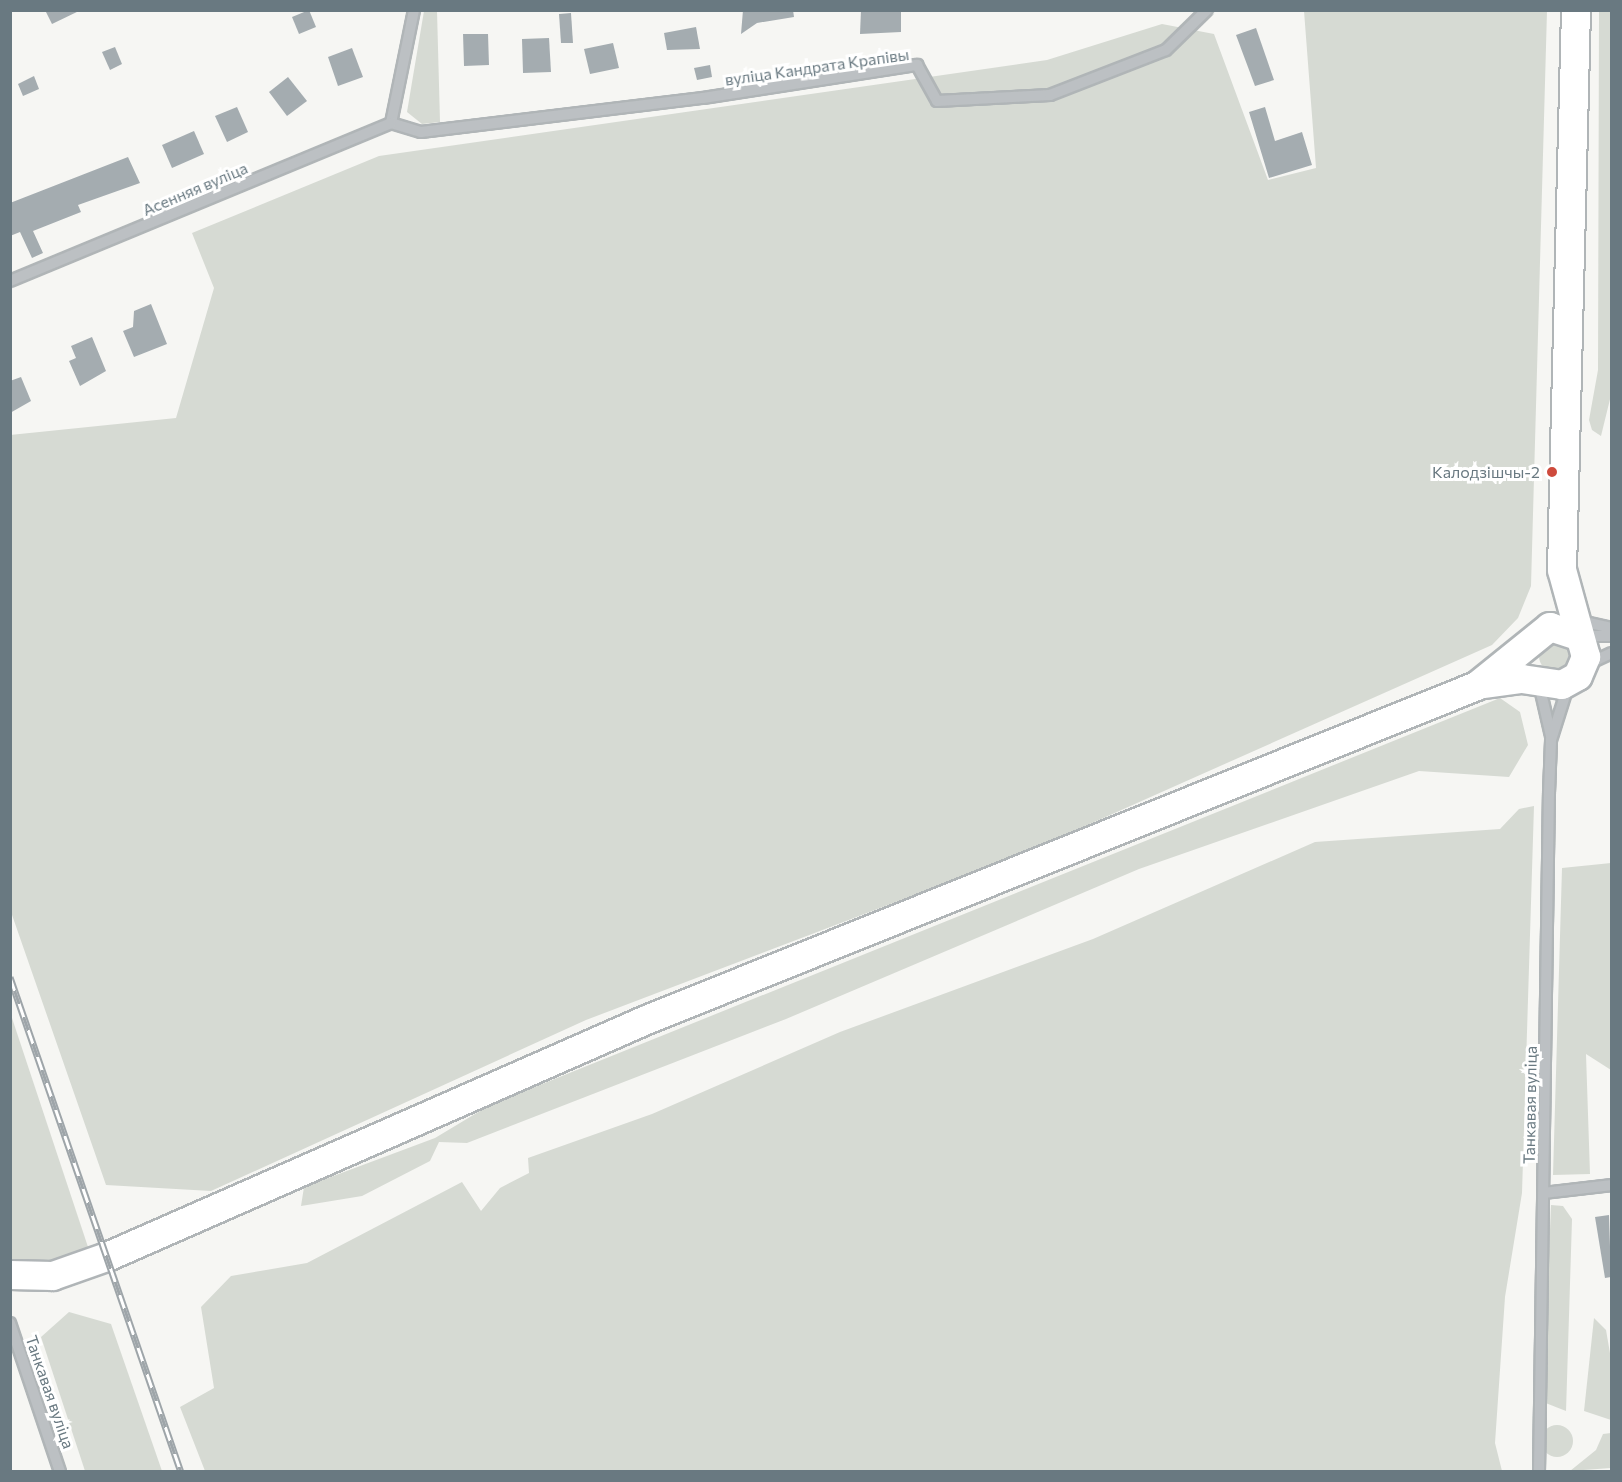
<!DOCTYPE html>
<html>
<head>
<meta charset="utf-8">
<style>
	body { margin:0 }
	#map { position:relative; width:1622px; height:1482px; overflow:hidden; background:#f6f6f3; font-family:Commissioner,sans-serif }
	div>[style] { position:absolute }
	.green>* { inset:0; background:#d6dad3 }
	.round { border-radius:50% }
	.building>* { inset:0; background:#a4acb0 }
	.roads { filter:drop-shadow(2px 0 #b0b5b7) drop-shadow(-2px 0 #b0b5b7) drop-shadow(0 2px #b0b5b7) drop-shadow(0 -2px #b0b5b7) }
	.minor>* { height:10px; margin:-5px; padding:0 5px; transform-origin:5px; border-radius:5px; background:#bcc0c3 }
	.major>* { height:28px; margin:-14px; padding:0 14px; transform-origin:14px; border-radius:14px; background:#fff }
	.rail>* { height:7px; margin-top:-3.5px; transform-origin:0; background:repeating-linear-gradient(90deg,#fff 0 14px,#9ea5a9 0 28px); box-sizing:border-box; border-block:2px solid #9ea5a9 }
	.dots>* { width:16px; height:16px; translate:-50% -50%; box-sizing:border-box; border:3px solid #fff; border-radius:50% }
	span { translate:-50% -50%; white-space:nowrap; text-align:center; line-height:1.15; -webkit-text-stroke:6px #fff; paint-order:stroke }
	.street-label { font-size:16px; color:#697981 }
	.poi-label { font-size:16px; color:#697981 }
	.right { translate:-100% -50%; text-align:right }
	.frame { position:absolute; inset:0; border:12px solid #697981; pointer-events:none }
</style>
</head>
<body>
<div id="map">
	<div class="green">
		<i style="clip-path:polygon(424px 11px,437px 11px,440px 122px,422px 124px,407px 112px)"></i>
		<i style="clip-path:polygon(1304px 11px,1547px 11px,1531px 586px,1518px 618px,1492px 645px,1027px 852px,586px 1020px,211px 1191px,106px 1185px,11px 912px,10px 435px,176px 418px,214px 288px,192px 233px,379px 156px,1047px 60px,1162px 24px,1214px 34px,1268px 180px,1316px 168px)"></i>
		<i style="clip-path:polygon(1599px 11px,1612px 11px,1612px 391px,1601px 436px,1592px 430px,1589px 420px,1598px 370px)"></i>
		<i class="round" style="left:1539px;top:640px;width:32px;height:32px"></i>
		<i style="clip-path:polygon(1500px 698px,1520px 712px,1528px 745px,1509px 777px,1419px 771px,1139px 869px,786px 1019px,467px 1143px,439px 1142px,430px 1161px,362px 1196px,301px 1206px,304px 1187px,435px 1138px,490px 1105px)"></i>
		<i style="clip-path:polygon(1534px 806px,1522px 1193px,1505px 1297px,1495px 1443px,1502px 1471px,205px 1471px,180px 1407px,214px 1388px,201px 1307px,231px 1276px,307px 1263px,462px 1182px,481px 1211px,500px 1188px,529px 1173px,528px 1158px,652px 1114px,840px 1032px,1093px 939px,1315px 842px,1500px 829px,1519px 809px)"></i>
		<i style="clip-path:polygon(1611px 863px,1611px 1070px,1586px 1054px,1590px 1174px,1553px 1175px,1562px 868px)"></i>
		<i style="clip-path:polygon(10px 1012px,88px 1247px,46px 1264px,11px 1262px)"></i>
		<i style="clip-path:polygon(1551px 1205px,1563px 1206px,1572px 1219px,1566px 1411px,1543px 1402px)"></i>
		<i style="clip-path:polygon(69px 1312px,111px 1324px,162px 1471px,85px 1471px,41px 1337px)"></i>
		<i style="clip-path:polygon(1594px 1318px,1606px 1330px,1611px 1359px,1611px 1420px,1584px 1411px)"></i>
		<i class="round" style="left:1541px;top:1425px;width:32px;height:32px"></i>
		<i style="clip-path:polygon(1611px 1433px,1611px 1468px,1570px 1471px,1596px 1450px,1603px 1434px)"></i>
	</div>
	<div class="building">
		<i style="clip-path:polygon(45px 10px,81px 10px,52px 24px)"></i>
		<i style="clip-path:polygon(309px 10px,316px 27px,299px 34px,292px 17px)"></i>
		<i style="clip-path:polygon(743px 10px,793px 10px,794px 17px,757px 23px,741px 34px)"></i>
		<i style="clip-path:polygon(861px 10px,901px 10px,901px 32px,860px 34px)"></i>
		<i style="clip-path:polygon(571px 13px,573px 43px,561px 43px,559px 14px)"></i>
		<i style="clip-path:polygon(696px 27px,700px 49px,667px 50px,664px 33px)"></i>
		<i style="clip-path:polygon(1256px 28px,1274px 80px,1255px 86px,1236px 35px)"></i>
		<i style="clip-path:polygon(463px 34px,488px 34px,489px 65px,464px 66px)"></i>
		<i style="clip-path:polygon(549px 38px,551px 72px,523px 73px,522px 39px)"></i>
		<i style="clip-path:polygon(613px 43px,619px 68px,590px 74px,584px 49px)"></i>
		<i style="clip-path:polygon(115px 47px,122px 64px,110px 70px,102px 52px)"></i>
		<i style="clip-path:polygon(352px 48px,363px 77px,338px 86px,328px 57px)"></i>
		<i style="clip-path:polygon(710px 65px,712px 77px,697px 80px,694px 68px)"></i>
		<i style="clip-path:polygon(34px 76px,39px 89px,23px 96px,18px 84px)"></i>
		<i style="clip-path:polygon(288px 77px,307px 101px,287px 116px,269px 92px)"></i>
		<i style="clip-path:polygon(237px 107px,248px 132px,227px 142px,215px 116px)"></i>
		<i style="clip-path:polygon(1265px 107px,1275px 141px,1302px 132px,1312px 165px,1269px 178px,1249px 112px)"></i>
		<i style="clip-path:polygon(194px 131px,204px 154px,172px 168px,162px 145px)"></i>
		<i style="clip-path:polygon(128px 157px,140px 183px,78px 205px,81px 212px,33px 231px,43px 253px,32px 258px,20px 232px,10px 236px,10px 203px)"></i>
		<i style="clip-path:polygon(151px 304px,167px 344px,134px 357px,123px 331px,133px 327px,134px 311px)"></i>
		<i style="clip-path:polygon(92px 337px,106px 371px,80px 386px,69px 361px,76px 358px,71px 346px)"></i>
		<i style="clip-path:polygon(21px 377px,31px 401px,10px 413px,10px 381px)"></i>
		<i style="clip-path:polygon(1609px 1215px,1611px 1277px,1605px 1278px,1595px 1217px)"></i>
	</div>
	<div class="roads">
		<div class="minor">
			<i style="left:391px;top:123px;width:31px;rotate:17deg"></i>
			<i style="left:421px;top:132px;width:284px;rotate:-6.9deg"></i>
			<i style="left:703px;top:98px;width:217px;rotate:-8.8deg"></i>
			<i style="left:917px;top:65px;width:41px;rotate:60.9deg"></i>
			<i style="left:937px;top:101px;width:113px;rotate:-3deg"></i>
			<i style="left:1050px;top:95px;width:124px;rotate:-21.2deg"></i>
			<i style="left:1166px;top:50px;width:57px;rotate:-44.3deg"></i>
			<i style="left:391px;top:123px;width:115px;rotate:-78.5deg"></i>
			<i style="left:10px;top:281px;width:412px;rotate:-22.5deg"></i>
			<i style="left:1581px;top:621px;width:32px;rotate:13deg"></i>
			<i style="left:1582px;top:636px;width:30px"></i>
			<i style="left:1588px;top:664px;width:26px;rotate:-25deg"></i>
			<i style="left:1539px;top:684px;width:53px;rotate:77deg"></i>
			<i style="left:1544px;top:1193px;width:68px;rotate:-6.7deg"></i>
			<i style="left:10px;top:1323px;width:157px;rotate:71.4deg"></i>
			<i style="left:1539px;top:1472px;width:679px;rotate:-89.16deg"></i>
			<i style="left:1549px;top:793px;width:53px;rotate:-87.8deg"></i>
			<i style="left:1551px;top:740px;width:57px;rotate:-72.5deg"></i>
		</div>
		<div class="major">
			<i style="left:1485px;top:684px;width:37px;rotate:-8deg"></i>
			<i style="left:1522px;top:679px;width:40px;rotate:8.5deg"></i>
			<i style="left:1562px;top:685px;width:18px;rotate:-29deg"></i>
			<i style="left:1578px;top:676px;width:21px;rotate:-67deg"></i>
			<i style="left:1586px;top:657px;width:90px;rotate:-105.4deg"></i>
			<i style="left:1562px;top:570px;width:560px;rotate:-88.57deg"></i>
			<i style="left:10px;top:1275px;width:43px;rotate:1.3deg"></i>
			<i style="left:53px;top:1276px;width:57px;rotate:-19.4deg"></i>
			<i style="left:107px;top:1257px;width:587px;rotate:-23.72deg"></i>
			<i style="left:644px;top:1021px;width:898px;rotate:-21.91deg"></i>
			<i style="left:1477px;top:686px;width:94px;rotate:-38.9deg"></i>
			<i style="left:1550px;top:627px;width:29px;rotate:18deg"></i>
		</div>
	</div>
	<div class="rail">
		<i style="left:10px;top:977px;width:524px;rotate:70.94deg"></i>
	</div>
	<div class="dots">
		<i style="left:1552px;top:472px;background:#ce4a3c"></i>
	</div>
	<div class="street-label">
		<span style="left:817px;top:67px;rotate:-8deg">вуліца Кандрата Крапівы</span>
		<span style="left:195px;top:189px;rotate:-23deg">Асенняя вуліца</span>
		<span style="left:1530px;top:1105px;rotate:-89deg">Танкавая вуліца</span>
		<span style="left:50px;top:1392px;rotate:71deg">Танкавая вуліца</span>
	</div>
	<div class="poi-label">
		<span class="right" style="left:1540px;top:472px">Калодзішчы-2</span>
	</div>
	<div class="frame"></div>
</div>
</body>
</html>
